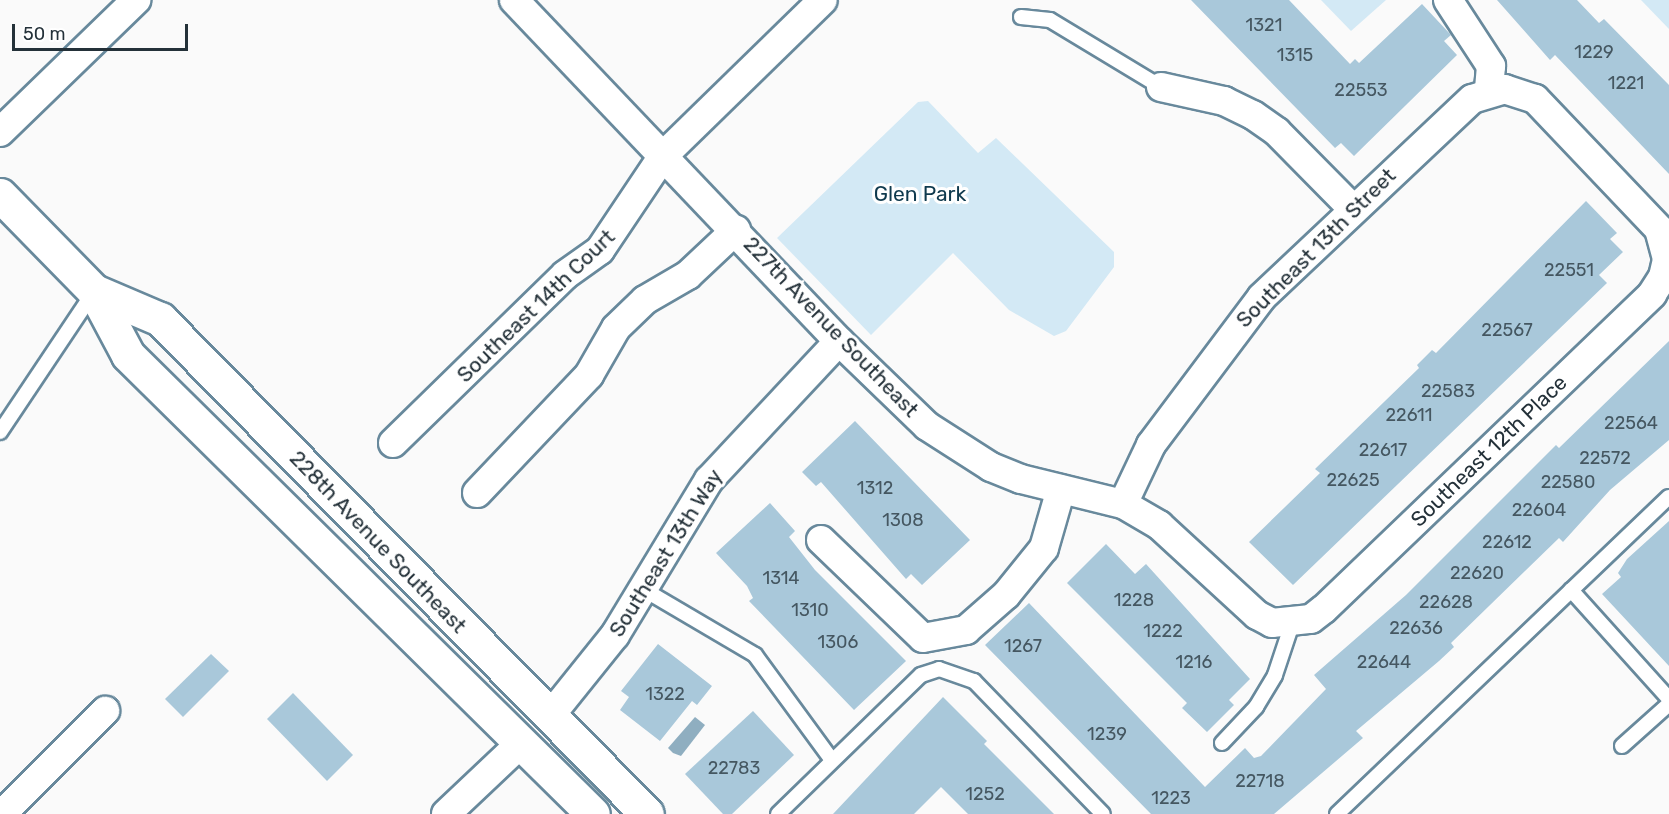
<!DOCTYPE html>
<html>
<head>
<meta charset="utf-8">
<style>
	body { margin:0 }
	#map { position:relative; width:1669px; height:814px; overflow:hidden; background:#fafafa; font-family:Rubik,sans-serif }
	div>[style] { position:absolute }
	.green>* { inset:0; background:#d3e9f5 }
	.water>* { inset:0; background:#8faec0 }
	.building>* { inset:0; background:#a9c8da }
	.roads { filter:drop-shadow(2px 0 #68899c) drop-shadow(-2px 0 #68899c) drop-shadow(0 2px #68899c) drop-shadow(0 -2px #68899c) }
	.service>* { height:14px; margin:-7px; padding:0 7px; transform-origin:7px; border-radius:7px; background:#fff }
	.minor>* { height:28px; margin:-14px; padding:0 14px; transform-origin:14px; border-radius:14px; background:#fff }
	.secondary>* { height:33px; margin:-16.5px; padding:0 16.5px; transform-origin:16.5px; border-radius:16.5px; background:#fff }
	span { translate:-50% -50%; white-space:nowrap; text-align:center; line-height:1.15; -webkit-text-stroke:6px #fff; paint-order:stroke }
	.number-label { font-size:18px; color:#455761 }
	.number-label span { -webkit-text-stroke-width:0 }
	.park-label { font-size:21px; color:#0f3a4e }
	.street-label { font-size:21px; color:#243139 }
	.scale { position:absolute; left:12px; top:24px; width:176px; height:27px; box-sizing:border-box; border:3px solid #243139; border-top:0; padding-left:8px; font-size:18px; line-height:21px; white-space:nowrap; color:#243139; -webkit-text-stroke:4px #fff; paint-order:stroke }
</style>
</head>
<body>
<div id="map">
	<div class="green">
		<i style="clip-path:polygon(1321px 0,1386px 0,1351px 31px)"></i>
		<i style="clip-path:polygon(1641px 0,1669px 0,1669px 29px)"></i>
		<i style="clip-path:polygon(928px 101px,978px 153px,996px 138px,1114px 252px,1114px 267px,1066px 331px,1054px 336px,1009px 310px,953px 253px,871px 335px,777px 238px,918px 102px)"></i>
	</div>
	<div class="water">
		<i style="clip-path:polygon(695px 717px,705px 725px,681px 756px,673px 753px,668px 748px)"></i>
	</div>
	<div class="building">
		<i style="clip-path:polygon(1191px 0,1289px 0,1350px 64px,1355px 59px,1359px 63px,1422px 4px,1451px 35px,1444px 41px,1457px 55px,1354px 156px,1341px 143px,1335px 148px)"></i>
		<i style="clip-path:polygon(1497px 0,1577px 0,1599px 23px,1604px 19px,1669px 85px,1669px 174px,1555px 55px,1550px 60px)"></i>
		<i style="clip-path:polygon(1586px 201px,1617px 233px,1610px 239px,1623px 252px,1599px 275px,1607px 283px,1293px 585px,1249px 542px,1320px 473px,1315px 469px,1419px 368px,1417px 365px,1432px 350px,1436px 353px)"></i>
		<i style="clip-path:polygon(1669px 341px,1669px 440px,1610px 490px,1563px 542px,1559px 538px,1451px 643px,1454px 647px,1439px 661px,1356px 731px,1363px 738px,1274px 814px,1151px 814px,985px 645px,1029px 603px,1205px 787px,1245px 748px,1254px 758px,1261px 756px,1326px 689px,1314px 675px,1406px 595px,1556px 445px,1559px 448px)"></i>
		<i style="clip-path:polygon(855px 421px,970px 540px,922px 585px,911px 574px,906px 579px,821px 482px,816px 486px,802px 472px)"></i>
		<i style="clip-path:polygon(770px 503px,795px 531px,789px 537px,815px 570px,906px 661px,854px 710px,749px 601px,753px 598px,747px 586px,716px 553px)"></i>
		<i style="clip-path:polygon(1669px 521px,1669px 666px,1602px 594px,1621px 577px,1618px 573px,1627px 559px)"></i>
		<i style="clip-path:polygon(1106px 544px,1135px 574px,1146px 564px,1250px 679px,1229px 700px,1234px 705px,1207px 732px,1182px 708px,1187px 703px,1067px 583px)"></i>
		<i style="clip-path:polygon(658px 644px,712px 686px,697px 705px,692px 701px,660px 741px,620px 710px,629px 697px,621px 691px)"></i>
		<i style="clip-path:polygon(211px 654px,229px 671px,183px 717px,165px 699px)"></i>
		<i style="clip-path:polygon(293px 693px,353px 755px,327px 781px,267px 719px)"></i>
		<i style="clip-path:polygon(943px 697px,987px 741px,984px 744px,1054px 814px,968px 814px,941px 787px,914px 814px,833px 814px)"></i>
		<i style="clip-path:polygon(753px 711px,794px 755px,732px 814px,723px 814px,685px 774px)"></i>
	</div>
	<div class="roads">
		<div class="service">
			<i style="left:1021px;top:17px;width:29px;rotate:6deg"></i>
			<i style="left:1050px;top:20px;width:130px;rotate:31.1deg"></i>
			<i style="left:0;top:432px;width:167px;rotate:-56.2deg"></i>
			<i style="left:643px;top:589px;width:130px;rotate:30.5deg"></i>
			<i style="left:755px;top:655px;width:129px;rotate:53.8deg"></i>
			<i style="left:1571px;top:590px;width:147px;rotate:48deg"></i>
			<i style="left:1222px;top:743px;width:50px;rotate:-46.6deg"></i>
			<i style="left:1256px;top:707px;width:37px;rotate:-59deg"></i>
			<i style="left:1275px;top:675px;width:54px;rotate:-71.6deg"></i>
			<i style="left:1622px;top:746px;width:63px;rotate:-41.8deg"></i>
			<i style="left:778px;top:814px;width:199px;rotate:-44.2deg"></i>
			<i style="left:921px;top:675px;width:19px;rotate:-18deg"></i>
			<i style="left:939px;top:669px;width:37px;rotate:19deg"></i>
			<i style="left:974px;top:681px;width:185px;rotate:45.9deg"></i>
			<i style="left:1337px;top:814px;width:459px;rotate:-43.7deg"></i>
		</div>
		<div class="minor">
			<i style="left:514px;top:0;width:471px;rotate:46.4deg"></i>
			<i style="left:839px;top:341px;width:122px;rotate:44deg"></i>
			<i style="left:927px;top:426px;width:76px;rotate:32.6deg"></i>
			<i style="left:991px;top:467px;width:32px;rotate:22deg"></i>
			<i style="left:1021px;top:479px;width:105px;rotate:13.8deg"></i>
			<i style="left:1123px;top:504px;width:42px;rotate:30.3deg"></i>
			<i style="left:1159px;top:525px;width:133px;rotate:42.6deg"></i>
			<i style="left:1257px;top:615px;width:17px;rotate:28deg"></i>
			<i style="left:1272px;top:623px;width:39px;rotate:-6deg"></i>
			<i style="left:1311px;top:619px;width:16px;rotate:-38deg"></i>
			<i style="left:1324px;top:609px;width:455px;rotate:-43.8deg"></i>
			<i style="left:1652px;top:294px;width:20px;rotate:-57deg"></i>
			<i style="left:1663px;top:277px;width:18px;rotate:-77deg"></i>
			<i style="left:1667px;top:259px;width:31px;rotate:-105deg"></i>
			<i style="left:1659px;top:229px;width:180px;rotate:-133.6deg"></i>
			<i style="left:1535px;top:99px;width:32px;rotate:-162deg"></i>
			<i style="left:1505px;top:89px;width:34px;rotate:163deg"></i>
			<i style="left:1472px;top:99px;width:289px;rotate:136.7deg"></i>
			<i style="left:1262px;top:297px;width:185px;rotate:126.9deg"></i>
			<i style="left:1151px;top:445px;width:65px;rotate:115.4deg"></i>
			<i style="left:1448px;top:0;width:79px;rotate:56.9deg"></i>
			<i style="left:1491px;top:66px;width:25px;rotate:95deg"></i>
			<i style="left:1161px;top:87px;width:65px;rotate:12.5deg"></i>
			<i style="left:1224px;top:101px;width:32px;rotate:26deg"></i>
			<i style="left:1253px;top:115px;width:29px;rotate:35deg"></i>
			<i style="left:1277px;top:132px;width:107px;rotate:45.4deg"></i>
			<i style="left:0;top:132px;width:190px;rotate:-44.1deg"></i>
			<i style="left:393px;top:443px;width:240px;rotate:-44.3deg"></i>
			<i style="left:565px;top:275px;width:43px;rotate:-35.5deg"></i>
			<i style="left:600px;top:250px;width:113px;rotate:-56.2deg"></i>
			<i style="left:663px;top:156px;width:223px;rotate:-44.3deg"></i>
			<i style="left:477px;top:493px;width:163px;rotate:-46.5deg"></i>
			<i style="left:589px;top:375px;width:54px;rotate:-60.1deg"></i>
			<i style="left:616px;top:328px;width:40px;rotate:-44deg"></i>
			<i style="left:645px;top:300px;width:50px;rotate:-30.2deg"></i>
			<i style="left:688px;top:275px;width:66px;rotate:-43.2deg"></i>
			<i style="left:821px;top:540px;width:141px;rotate:43.9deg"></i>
			<i style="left:923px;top:638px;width:44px;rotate:-10.5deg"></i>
			<i style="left:966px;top:630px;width:53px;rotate:-41.2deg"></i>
			<i style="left:1006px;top:595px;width:60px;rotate:-51deg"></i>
			<i style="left:1044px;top:548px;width:61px;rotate:-73.9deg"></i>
			<i style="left:549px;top:717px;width:105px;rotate:-51.2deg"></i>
			<i style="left:615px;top:635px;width:181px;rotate:-58.8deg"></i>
			<i style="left:709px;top:480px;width:190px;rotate:-46.9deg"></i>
			<i style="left:2px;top:814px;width:146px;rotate:-45deg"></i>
			<i style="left:446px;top:814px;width:103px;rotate:-43.4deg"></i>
		</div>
		<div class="secondary">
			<i style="left:0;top:195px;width:134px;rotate:45.6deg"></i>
			<i style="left:94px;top:291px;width:72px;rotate:62deg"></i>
			<i style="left:128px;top:355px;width:653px;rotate:44.63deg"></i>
			<i style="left:94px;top:291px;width:72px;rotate:23deg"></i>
			<i style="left:160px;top:319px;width:694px;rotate:45.47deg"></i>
		</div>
	</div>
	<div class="number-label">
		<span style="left:1264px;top:25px">1321</span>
		<span style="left:1594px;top:52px">1229</span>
		<span style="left:1295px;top:55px">1315</span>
		<span style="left:1626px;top:83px">1221</span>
		<span style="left:1361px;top:90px">22553</span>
		<span style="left:1569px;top:270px">22551</span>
		<span style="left:1507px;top:330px">22567</span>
		<span style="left:1448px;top:391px">22583</span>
		<span style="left:1409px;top:415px">22611</span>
		<span style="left:1631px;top:423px">22564</span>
		<span style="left:1383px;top:450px">22617</span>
		<span style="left:1605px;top:458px">22572</span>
		<span style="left:1353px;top:480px">22625</span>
		<span style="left:1568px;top:482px">22580</span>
		<span style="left:875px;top:488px">1312</span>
		<span style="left:1539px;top:510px">22604</span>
		<span style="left:903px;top:520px">1308</span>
		<span style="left:1507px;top:542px">22612</span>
		<span style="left:1477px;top:573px">22620</span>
		<span style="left:781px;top:578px">1314</span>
		<span style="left:1134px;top:600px">1228</span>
		<span style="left:1446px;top:602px">22628</span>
		<span style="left:810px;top:610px">1310</span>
		<span style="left:1416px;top:628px">22636</span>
		<span style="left:1163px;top:631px">1222</span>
		<span style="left:838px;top:642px">1306</span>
		<span style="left:1023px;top:646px">1267</span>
		<span style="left:1194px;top:662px">1216</span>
		<span style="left:1384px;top:662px">22644</span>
		<span style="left:665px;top:694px">1322</span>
		<span style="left:1107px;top:734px">1239</span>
		<span style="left:734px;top:768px">22783</span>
		<span style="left:1260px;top:781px">22718</span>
		<span style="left:985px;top:794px">1252</span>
		<span style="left:1171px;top:798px">1223</span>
	</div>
	<div class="park-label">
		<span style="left:920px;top:194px">Glen Park</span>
	</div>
	<div class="street-label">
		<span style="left:1316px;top:248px;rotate:-45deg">Southeast 13th Street</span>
		<span style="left:536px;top:306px;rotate:-44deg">Southeast 14th Court</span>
		<span style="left:831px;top:327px;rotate:46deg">227th Avenue Southeast</span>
		<span style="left:1489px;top:451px;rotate:-44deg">Southeast 12th Place</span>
		<span style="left:378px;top:542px;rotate:46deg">228th Avenue Southeast</span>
		<span style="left:666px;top:553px;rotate:-58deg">Southeast 13th Way</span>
	</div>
	<div class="scale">50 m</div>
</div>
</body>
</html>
